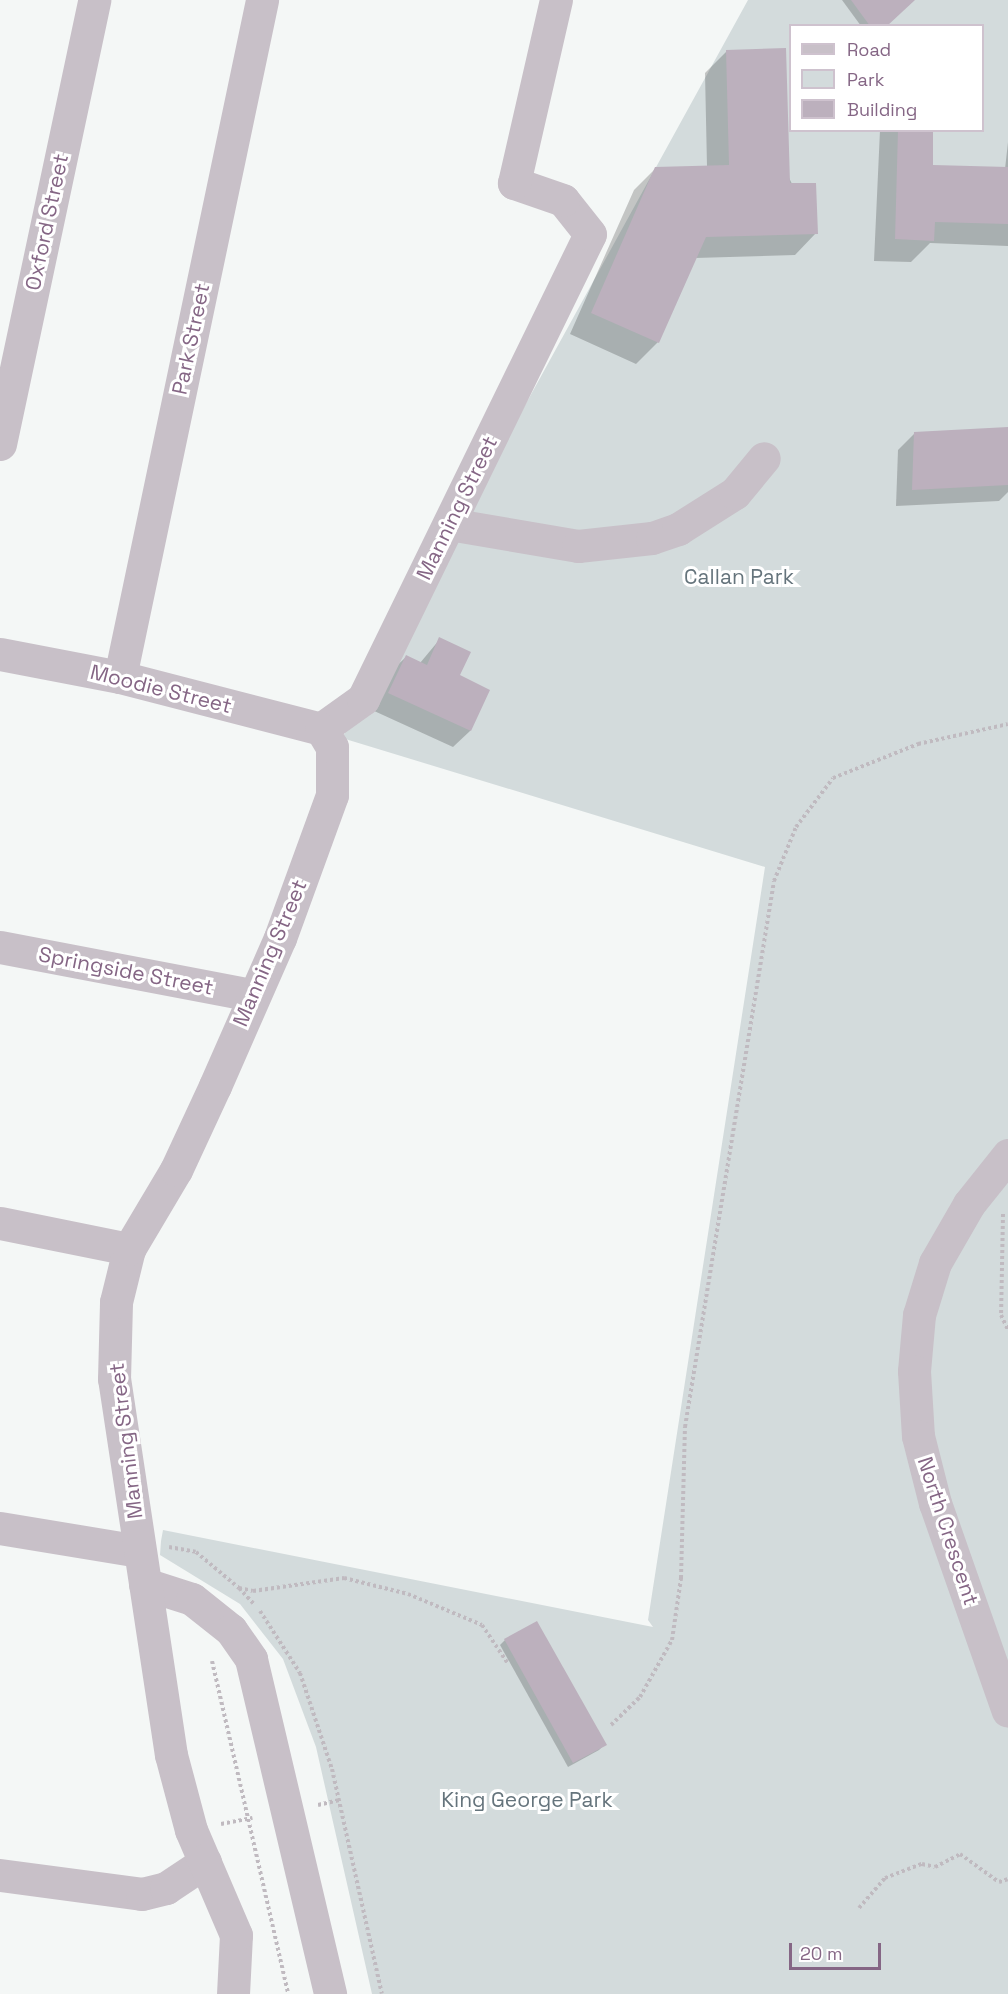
<!DOCTYPE html>
<html>
<head>
<meta charset="utf-8">
<style>
	body { margin:0 }
	#map { position:relative; width:1008px; height:1994px; overflow:hidden; background:#f4f7f6; font-family:"Space Grotesk",sans-serif }
	div>[style] { position:absolute }
	.green>* { inset:0; background:#d3dbdc }
	.shadow>* { inset:0; background:#0003 }
	.building>* { inset:0; background:#bcb0bd }
	.path>* { height:4px; margin-top:-2px; transform-origin:0; background:repeating-linear-gradient(90deg,#c0bac0 0 3px,transparent 0 6px) }
	.minor>* { height:33px; margin:-16.5px; padding:0 16.5px; transform-origin:16.5px; border-radius:16.5px; background:#c8c0c8 }
	span { translate:-50% -50%; white-space:nowrap; text-align:center; line-height:1.15; -webkit-text-stroke:6px #fff; paint-order:stroke }
	.street-label { font-size:21px; color:#856685 }
	.park-label { font-size:21px; color:#65747c }
	.legend { position:absolute; left:789px; top:24px; width:195px; height:108px; box-sizing:border-box; background:#fff; border:2px solid #cec2ce; margin:0; padding:8px 10px; list-style:none; font-size:18px; color:#856685 }
	.legend li { display:flex; align-items:center; gap:12px; height:30px }
	.legend b { width:30px; border:2px solid #cec2ce }
	.scale { position:absolute; left:789px; top:1943px; width:92px; height:27px; box-sizing:border-box; border:3px solid #856685; border-top:0; padding-left:8px; font-size:18px; line-height:21px; white-space:nowrap; color:#856685; -webkit-text-stroke:4px #fff; paint-order:stroke }
</style>
</head>
<body>
<div id="map">
	<div class="green">
		<i style="clip-path:polygon(evenodd,748px 0,1008px 0,1008px 1994px,372px 1994px,316px 1747px,283px 1659px,240px 1604px,160px 1555px,161px 1541px,163px 1530px,653px 1627px,648px 1620px,765px 867px,342px 738px,748px 0,790px 26px,982px 26px,982px 130px,790px 130px,790px 26px)"></i>
	</div>
	<div class="shadow">
		<i style="clip-path:polygon(842px 0,914px 0,886px 26px,861px 26px)"></i>
		<i style="clip-path:polygon(727px 51px,816px 233px,795px 255px,695px 258px,658px 342px,636px 364px,570px 334px,634px 190px,656px 168px,707px 167px,705px 73px)"></i>
		<i style="clip-path:polygon(880px 130px,932px 130px,931px 167px,1005px 169px,1008px 142px,1008px 246px,930px 243px,911px 262px,874px 261px)"></i>
		<i style="clip-path:polygon(1008px 428px,1008px 492px,999px 501px,896px 506px,898px 450px,915px 433px)"></i>
		<i style="clip-path:polygon(440px 639px,458px 676px,488px 690px,470px 731px,453px 747px,372px 710px,389px 673px,406px 657px,420px 663px)"></i>
		<i style="clip-path:polygon(505px 1640px,605px 1744px,599px 1750px,568px 1767px,500px 1645px)"></i>
	</div>
	<div class="building">
		<i style="clip-path:polygon(851px 0,915px 0,887px 26px,870px 26px)"></i>
		<i style="clip-path:polygon(786px 48px,790px 183px,816px 183px,818px 234px,706px 237px,659px 343px,591px 313px,655px 167px,729px 165px,726px 50px)"></i>
		<i style="clip-path:polygon(898px 130px,933px 130px,933px 165px,1008px 167px,1008px 224px,935px 222px,934px 241px,895px 239px)"></i>
		<i style="clip-path:polygon(1008px 427px,1008px 485px,912px 490px,914px 432px)"></i>
		<i style="clip-path:polygon(439px 637px,471px 652px,460px 675px,490px 690px,471px 731px,388px 693px,406px 655px,427px 665px)"></i>
		<i style="clip-path:polygon(537px 1621px,607px 1745px,573px 1763px,504px 1639px)"></i>
	</div>
	<div class="path">
		<i style="left:1003px;top:1214px;width:101px;rotate:91.1deg"></i>
		<i style="left:1001px;top:1315px;width:17px;rotate:65deg"></i>
		<i style="left:169px;top:1547px;width:27px;rotate:10deg"></i>
		<i style="left:196px;top:1552px;width:56px;rotate:39.9deg"></i>
		<i style="left:239px;top:1588px;width:14px;rotate:12deg"></i>
		<i style="left:253px;top:1591px;width:92px;rotate:-8.1deg"></i>
		<i style="left:344px;top:1578px;width:66px;rotate:14deg"></i>
		<i style="left:408px;top:1594px;width:80px;rotate:22.7deg"></i>
		<i style="left:482px;top:1625px;width:45px;rotate:56deg"></i>
		<i style="left:239px;top:1588px;width:23px;rotate:47deg"></i>
		<i style="left:260px;top:1611px;width:74px;rotate:57.2deg"></i>
		<i style="left:300px;top:1673px;width:101px;rotate:71.6deg"></i>
		<i style="left:332px;top:1769px;width:230px;rotate:77.5deg"></i>
		<i style="left:212px;top:1661px;width:342px;rotate:77.1deg"></i>
		<i style="left:611px;top:1725px;width:40px;rotate:-44deg"></i>
		<i style="left:640px;top:1697px;width:65px;rotate:-60.7deg"></i>
		<i style="left:672px;top:1640px;width:63px;rotate:-81.7deg"></i>
		<i style="left:681px;top:1578px;width:151px;rotate:-88.5deg"></i>
		<i style="left:685px;top:1427px;width:553px;rotate:-80.74deg"></i>
		<i style="left:774px;top:881px;width:58px;rotate:-67.8deg"></i>
		<i style="left:796px;top:827px;width:61px;rotate:-52.9deg"></i>
		<i style="left:833px;top:778px;width:92px;rotate:-21.8deg"></i>
		<i style="left:918px;top:744px;width:92px;rotate:-12.5deg"></i>
		<i style="left:318px;top:1805px;width:22px;rotate:-13deg"></i>
		<i style="left:221px;top:1824px;width:32px;rotate:-11deg"></i>
		<i style="left:859px;top:1908px;width:40px;rotate:-49deg"></i>
		<i style="left:885px;top:1878px;width:40px;rotate:-21deg"></i>
		<i style="left:922px;top:1864px;width:13px;rotate:13deg"></i>
		<i style="left:935px;top:1867px;width:28px;rotate:-27deg"></i>
		<i style="left:960px;top:1854px;width:48px;rotate:35.7deg"></i>
		<i style="left:999px;top:1882px;width:9px;rotate:-18deg"></i>
	</div>
	<div class="minor">
		<i style="left:0;top:444px;width:454px;rotate:-78deg"></i>
		<i style="left:449px;top:524px;width:131px;rotate:9.7deg"></i>
		<i style="left:578px;top:546px;width:74px;rotate:-6.2deg"></i>
		<i style="left:652px;top:538px;width:28px;rotate:-19deg"></i>
		<i style="left:678px;top:529px;width:67px;rotate:-32.3deg"></i>
		<i style="left:735px;top:493px;width:45px;rotate:-50.4deg"></i>
		<i style="left:0;top:654px;width:122px;rotate:10.9deg"></i>
		<i style="left:120px;top:677px;width:208px;rotate:14.5deg"></i>
		<i style="left:120px;top:677px;width:692px;rotate:-78.15deg"></i>
		<i style="left:321px;top:729px;width:52px;rotate:-35.5deg"></i>
		<i style="left:363px;top:699px;width:517px;rotate:-63.98deg"></i>
		<i style="left:590px;top:234px;width:43px;rotate:-128.5deg"></i>
		<i style="left:563px;top:200px;width:52px;rotate:-160.9deg"></i>
		<i style="left:514px;top:183px;width:188px;rotate:-77.1deg"></i>
		<i style="left:0;top:947px;width:257px;rotate:10.8deg"></i>
		<i style="left:1008px;top:1155px;width:63px;rotate:128.5deg"></i>
		<i style="left:969px;top:1204px;width:68px;rotate:120deg"></i>
		<i style="left:935px;top:1263px;width:54px;rotate:107.1deg"></i>
		<i style="left:919px;top:1315px;width:56px;rotate:95.1deg"></i>
		<i style="left:914px;top:1371px;width:65px;rotate:86.5deg"></i>
		<i style="left:918px;top:1436px;width:69px;rotate:75.8deg"></i>
		<i style="left:935px;top:1503px;width:220px;rotate:70.7deg"></i>
		<i style="left:0;top:1223px;width:132px;rotate:11.4deg"></i>
		<i style="left:0;top:1528px;width:141px;rotate:9.4deg"></i>
		<i style="left:145px;top:1584px;width:49px;rotate:17.7deg"></i>
		<i style="left:192px;top:1599px;width:50px;rotate:38.5deg"></i>
		<i style="left:231px;top:1630px;width:35px;rotate:55deg"></i>
		<i style="left:251px;top:1659px;width:344px;rotate:76.7deg"></i>
		<i style="left:0;top:1875px;width:143px;rotate:7.6deg"></i>
		<i style="left:142px;top:1894px;width:25px;rotate:-14deg"></i>
		<i style="left:166px;top:1888px;width:47px;rotate:-33.7deg"></i>
		<i style="left:233px;top:1994px;width:59px;rotate:-87.1deg"></i>
		<i style="left:236px;top:1935px;width:114px;rotate:-113.2deg"></i>
		<i style="left:191px;top:1830px;width:78px;rotate:-104.9deg"></i>
		<i style="left:171px;top:1755px;width:380px;rotate:-98.6deg"></i>
		<i style="left:114px;top:1379px;width:77px;rotate:-88.5deg"></i>
		<i style="left:116px;top:1302px;width:55px;rotate:-76.2deg"></i>
		<i style="left:129px;top:1249px;width:92px;rotate:-59.3deg"></i>
		<i style="left:176px;top:1170px;width:93px;rotate:-65.1deg"></i>
		<i style="left:215px;top:1086px;width:162px;rotate:-66.3deg"></i>
		<i style="left:280px;top:938px;width:152px;rotate:-70deg"></i>
		<i style="left:332px;top:795px;width:48px;rotate:-90deg"></i>
		<i style="left:332px;top:747px;width:21px;rotate:-121deg"></i>
	</div>
	<div class="street-label">
		<span style="left:47px;top:222px;rotate:-78deg">Oxford Street</span>
		<span style="left:191px;top:339px;rotate:-78deg">Park Street</span>
		<span style="left:457px;top:508px;rotate:-64deg">Manning Street</span>
		<span style="left:161px;top:689px;rotate:14deg">Moodie Street</span>
		<span style="left:270px;top:953px;rotate:-67deg">Manning Street</span>
		<span style="left:126px;top:971px;rotate:11deg">Springside Street</span>
		<span style="left:126px;top:1441px;rotate:-97deg">Manning Street</span>
		<span style="left:948px;top:1531px;rotate:72deg">North Crescent</span>
	</div>
	<div class="park-label">
		<span style="left:739px;top:577px">Callan Park</span>
		<span style="left:527px;top:1800px">King George Park</span>
	</div>
	<ul class="legend">
	<li><b style="height:8px;background:#c8c0c8"></b>Road</li>
	<li><b style="height:16px;background:#d3dbdc"></b>Park</li>
	<li><b style="height:16px;background:#bcb0bd"></b>Building</li>
	</ul>
	<div class="scale">20 m</div>
</div>
</body>
</html>
